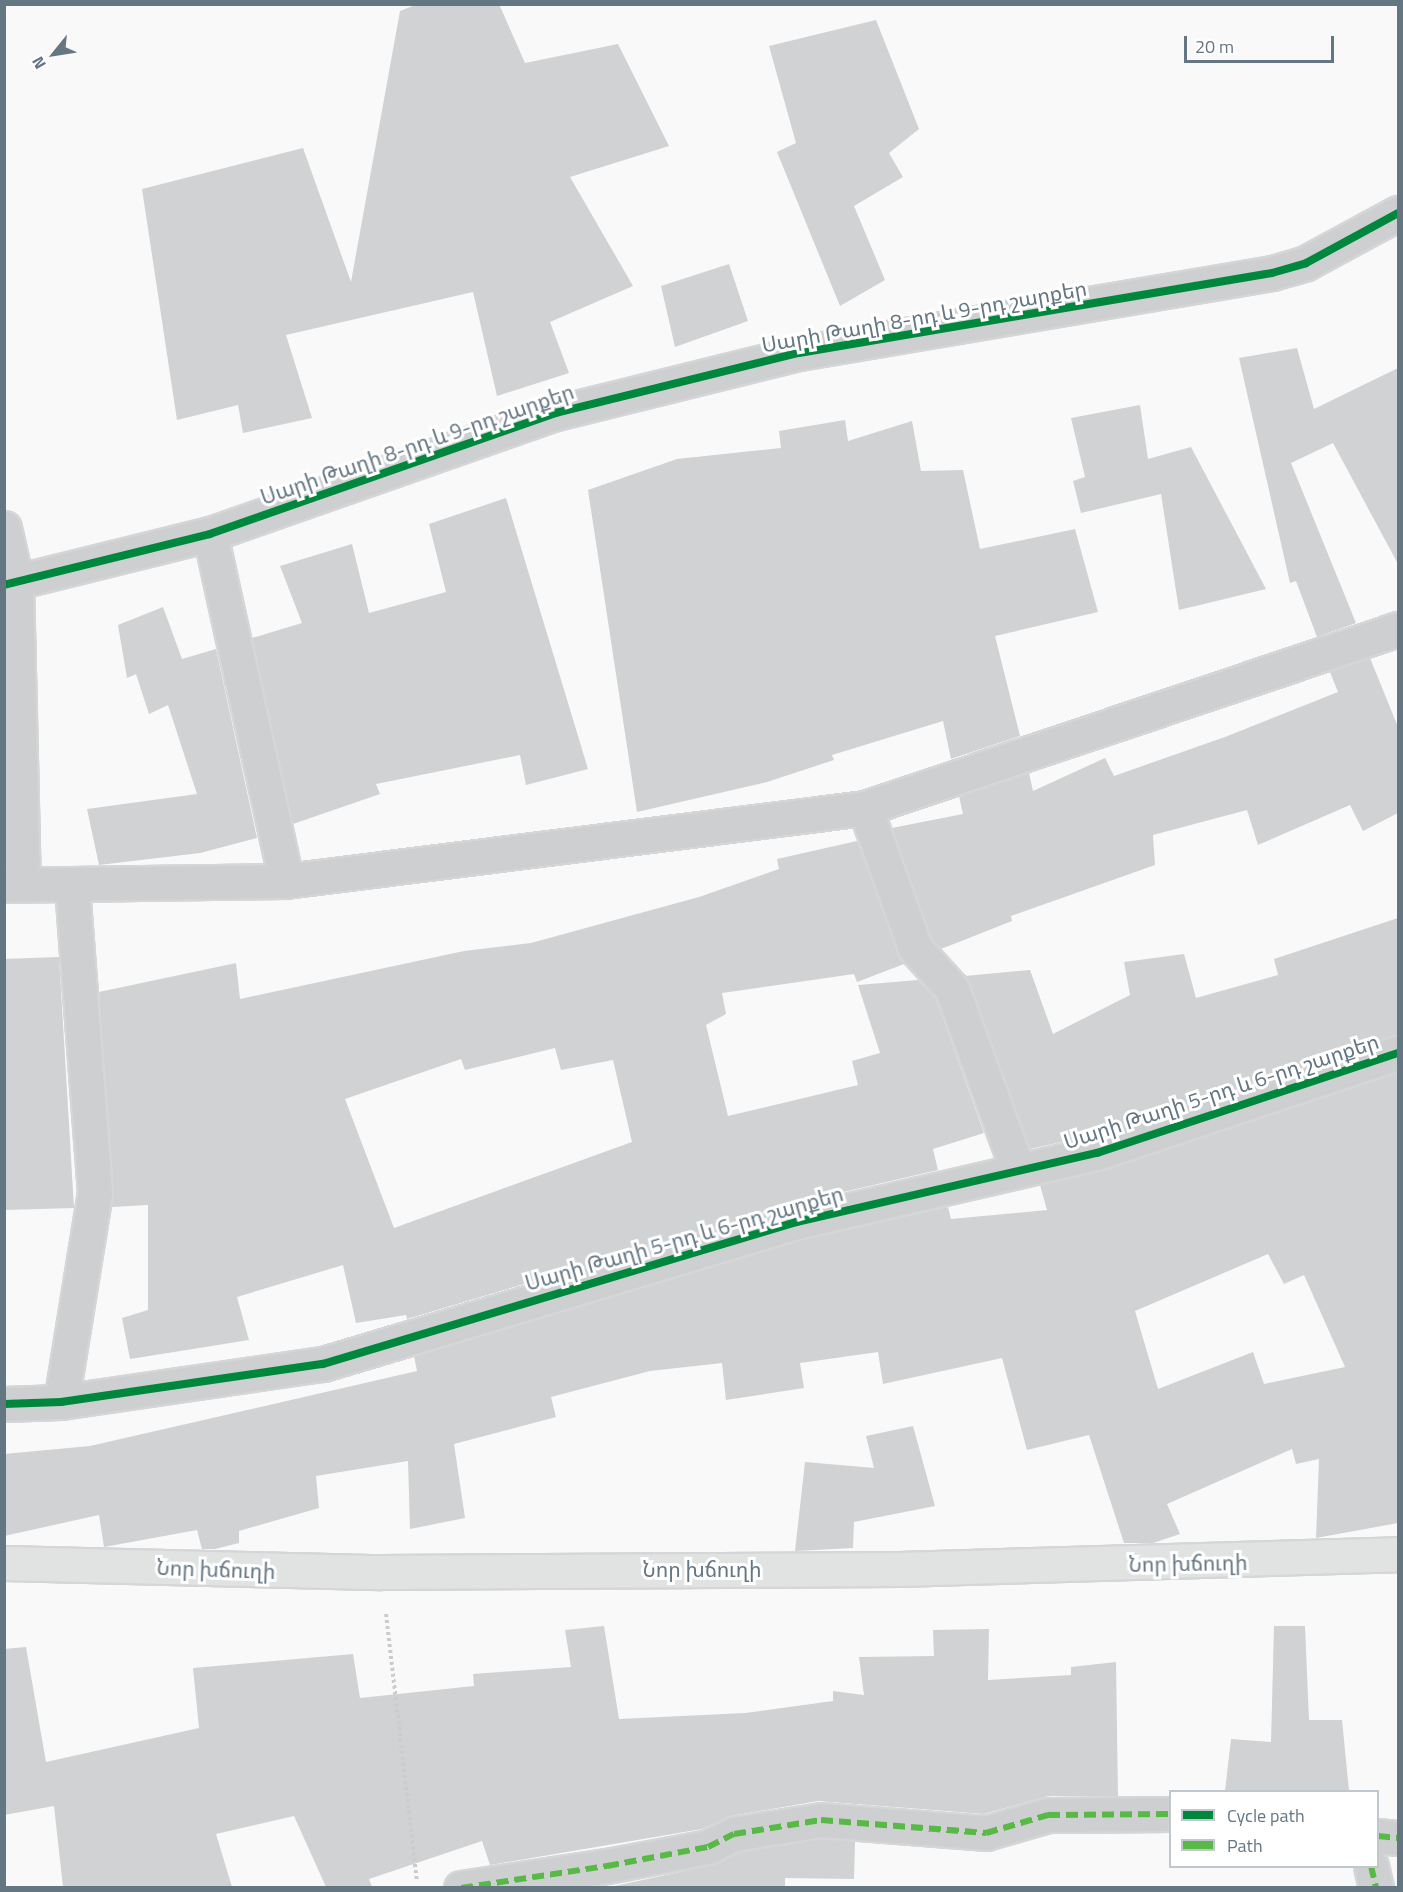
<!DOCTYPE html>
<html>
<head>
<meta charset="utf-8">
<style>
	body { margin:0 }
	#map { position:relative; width:1403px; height:1892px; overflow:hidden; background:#f9f9f9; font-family:"Titillium Web","Noto Sans Armenian",sans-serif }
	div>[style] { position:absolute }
	.building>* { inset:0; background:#d0d2d3 }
	.path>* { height:4px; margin-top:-2px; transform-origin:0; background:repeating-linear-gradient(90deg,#cbcccd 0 3px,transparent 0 6px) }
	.roads { filter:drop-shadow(2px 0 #d5d6d7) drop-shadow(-2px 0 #d5d6d7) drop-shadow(0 2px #d5d6d7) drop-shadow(0 -2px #d5d6d7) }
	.minor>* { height:33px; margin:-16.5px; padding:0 16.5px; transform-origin:16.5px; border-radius:16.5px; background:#cecfd0 }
	.major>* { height:33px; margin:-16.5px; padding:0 16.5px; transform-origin:16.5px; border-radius:16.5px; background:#e1e2e2 }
	.quiet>* { height:6px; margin-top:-3px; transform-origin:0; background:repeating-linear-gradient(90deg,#58b947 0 12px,transparent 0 18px) }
	.cycleway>* { height:8px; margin:-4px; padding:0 4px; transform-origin:4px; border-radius:4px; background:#00873e }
	span { translate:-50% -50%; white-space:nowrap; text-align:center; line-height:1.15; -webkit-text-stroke:6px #fff; paint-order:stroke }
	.street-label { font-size:21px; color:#657683 }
	.frame { position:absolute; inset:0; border:6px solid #657683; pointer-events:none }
	.legend { position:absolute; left:1169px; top:1790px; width:210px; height:78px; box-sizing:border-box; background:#fff; border:2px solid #c1c8cd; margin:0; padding:8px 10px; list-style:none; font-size:18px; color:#657683 }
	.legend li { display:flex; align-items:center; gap:12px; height:30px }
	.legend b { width:30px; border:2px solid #c1c8cd }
	.north { position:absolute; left:24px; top:24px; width:60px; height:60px; -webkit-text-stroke:4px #fff; paint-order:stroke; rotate:240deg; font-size:16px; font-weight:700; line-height:24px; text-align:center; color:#657683 }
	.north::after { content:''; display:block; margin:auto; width:21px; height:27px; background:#657683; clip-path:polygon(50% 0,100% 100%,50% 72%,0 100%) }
	.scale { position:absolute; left:1184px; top:36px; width:150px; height:27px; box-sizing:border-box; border:3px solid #657683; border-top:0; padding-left:8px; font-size:18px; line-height:21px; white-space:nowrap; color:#657683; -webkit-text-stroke:4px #fff; paint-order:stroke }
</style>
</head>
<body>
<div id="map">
	<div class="building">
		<i style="clip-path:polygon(418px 4px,499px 4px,525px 63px,618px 44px,669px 146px,570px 177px,633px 286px,550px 322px,569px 373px,497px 396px,473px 292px,286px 335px,312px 418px,243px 433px,238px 405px,177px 420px,142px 189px,303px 148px,351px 282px,400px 11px)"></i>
		<i style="clip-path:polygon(876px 20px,919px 129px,889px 153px,903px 177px,854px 206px,885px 280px,840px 306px,777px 152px,796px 143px,769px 46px)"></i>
		<i style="clip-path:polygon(729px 264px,748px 321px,675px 347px,661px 286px)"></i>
		<i style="clip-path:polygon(1297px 348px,1314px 409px,1398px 368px,1398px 564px,1333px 443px,1291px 463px,1356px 623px,1317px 637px,1296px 581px,1290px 583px,1239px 358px)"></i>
		<i style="clip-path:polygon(1140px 405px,1148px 459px,1191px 447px,1266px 589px,1179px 610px,1161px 494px,1081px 513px,1073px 481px,1085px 477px,1071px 418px)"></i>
		<i style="clip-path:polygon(845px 420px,848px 441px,912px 421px,921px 471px,963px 470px,980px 549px,1075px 529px,1098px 612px,995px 636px,1020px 736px,951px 759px,943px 721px,832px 755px,834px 760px,767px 782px,637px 812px,588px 490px,677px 459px,781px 448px,779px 431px)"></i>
		<i style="clip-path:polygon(506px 498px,588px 769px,526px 785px,520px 755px,376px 784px,380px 794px,293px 824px,252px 638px,302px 623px,280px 566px,352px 544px,369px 613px,446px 592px,429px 524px)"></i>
		<i style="clip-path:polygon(163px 607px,182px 659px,216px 649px,257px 838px,200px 853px,99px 865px,87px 809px,197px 794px,168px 705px,149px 714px,136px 674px,127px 678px,118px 625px)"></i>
		<i style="clip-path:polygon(1370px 658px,1398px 727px,1398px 813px,1363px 831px,1350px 805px,1258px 845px,1247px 810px,1153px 835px,1155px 865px,1011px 916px,1012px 921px,941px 949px,931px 938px,892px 828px,963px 814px,959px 796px,1029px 773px,1033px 791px,1105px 758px,1114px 776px,1225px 737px,1338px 692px,1330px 672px)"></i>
		<i style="clip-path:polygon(evenodd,857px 841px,904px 964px,857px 982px,854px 974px,722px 993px,726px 1014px,706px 1025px,728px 1116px,858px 1085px,852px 1061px,880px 1053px,858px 985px,918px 980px,936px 999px,984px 1133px,933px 1149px,938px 1170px,792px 1204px,407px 1319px,406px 1315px,356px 1323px,343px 1265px,237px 1297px,249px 1340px,130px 1359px,122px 1318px,148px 1310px,148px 1205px,112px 1207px,99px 992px,236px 963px,240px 999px,464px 951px,531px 943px,699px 897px,779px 869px,777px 859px,857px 841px,555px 1048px,561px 1070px,613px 1060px,632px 1142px,394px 1228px,345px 1099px,461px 1059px,465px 1070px,555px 1048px)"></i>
		<i style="clip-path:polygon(1398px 918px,1398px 1035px,1092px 1135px,1030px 1149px,965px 976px,1030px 970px,1053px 1034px,1130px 995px,1124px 962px,1184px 954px,1196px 998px,1278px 975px,1274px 959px)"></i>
		<i style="clip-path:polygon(59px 957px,74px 1208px,4px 1210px,4px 959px)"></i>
		<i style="clip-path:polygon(evenodd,1398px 1073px,1398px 1523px,1316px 1538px,1319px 1459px,1296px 1464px,1292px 1449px,1167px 1504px,1180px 1534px,1153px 1543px,1124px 1543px,1089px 1435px,1027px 1450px,1002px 1358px,883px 1384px,878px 1352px,800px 1363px,804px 1388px,726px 1400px,722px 1363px,650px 1371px,551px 1397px,556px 1417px,454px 1444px,465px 1518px,410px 1529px,408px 1461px,316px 1476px,319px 1508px,239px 1531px,239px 1543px,215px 1549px,202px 1549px,197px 1530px,104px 1547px,99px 1515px,4px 1536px,4px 1454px,90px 1446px,417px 1371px,414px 1356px,802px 1240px,948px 1207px,951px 1219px,1047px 1210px,1040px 1185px,1103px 1171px,1398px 1073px,1268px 1254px,1284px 1284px,1304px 1275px,1345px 1367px,1264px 1384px,1253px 1352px,1158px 1389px,1135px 1311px,1268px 1254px)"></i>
		<i style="clip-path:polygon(913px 1426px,935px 1506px,854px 1522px,853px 1548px,795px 1551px,805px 1462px,874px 1468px,866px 1436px)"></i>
		<i style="clip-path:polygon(604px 1626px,619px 1719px,745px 1713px,833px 1701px,833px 1691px,864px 1695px,859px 1657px,934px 1656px,933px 1630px,989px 1629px,988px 1680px,1071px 1675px,1071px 1667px,1116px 1662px,1118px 1796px,1048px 1796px,984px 1814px,818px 1801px,731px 1816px,702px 1829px,490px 1865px,482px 1841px,369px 1879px,372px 1887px,326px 1887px,294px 1816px,216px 1834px,232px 1887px,63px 1887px,54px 1806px,4px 1815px,4px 1649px,26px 1647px,46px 1762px,199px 1728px,193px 1668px,353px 1654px,360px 1698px,474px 1686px,473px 1674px,571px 1667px,565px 1630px)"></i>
		<i style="clip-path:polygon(1274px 1626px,1305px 1626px,1309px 1720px,1342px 1720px,1349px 1791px,1225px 1791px,1231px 1739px,1271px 1742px)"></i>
		<i style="clip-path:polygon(822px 1839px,855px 1841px,854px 1879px,785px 1878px,785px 1887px,610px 1887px,712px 1865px,740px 1852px)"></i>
	</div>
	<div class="path">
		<i style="left:386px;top:1614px;width:269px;rotate:83.4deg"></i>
	</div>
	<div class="roads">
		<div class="minor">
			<i style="left:4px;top:528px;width:54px;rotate:77.2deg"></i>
			<i style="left:16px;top:581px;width:303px;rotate:88.7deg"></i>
			<i style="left:210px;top:534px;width:355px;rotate:77.6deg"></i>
			<i style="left:4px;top:585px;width:212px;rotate:-13.9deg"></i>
			<i style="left:210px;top:534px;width:367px;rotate:-19.3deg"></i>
			<i style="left:556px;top:413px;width:250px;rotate:-13.9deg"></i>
			<i style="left:799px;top:353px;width:480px;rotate:-9.6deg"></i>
			<i style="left:1272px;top:273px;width:35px;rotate:-16deg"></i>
			<i style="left:1306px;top:263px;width:105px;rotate:-28.5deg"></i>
			<i style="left:865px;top:808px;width:149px;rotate:70.3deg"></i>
			<i style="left:915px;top:948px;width:55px;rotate:47.9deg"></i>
			<i style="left:952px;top:989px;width:193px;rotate:70deg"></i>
			<i style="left:4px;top:885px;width:282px;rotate:-0.8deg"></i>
			<i style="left:286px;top:881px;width:584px;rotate:-7.19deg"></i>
			<i style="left:865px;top:808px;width:562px;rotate:-18.56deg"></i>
			<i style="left:61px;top:1402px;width:212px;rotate:-80.8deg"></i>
			<i style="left:95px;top:1193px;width:309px;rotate:-94.3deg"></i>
			<i style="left:4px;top:1404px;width:57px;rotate:-2deg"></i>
			<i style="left:61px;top:1402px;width:265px;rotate:-8.3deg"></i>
			<i style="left:323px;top:1364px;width:495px;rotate:-16.7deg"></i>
			<i style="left:797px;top:1222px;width:308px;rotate:-13deg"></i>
			<i style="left:1097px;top:1153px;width:317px;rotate:-18.4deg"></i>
			<i style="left:1378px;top:1836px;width:20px;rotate:6deg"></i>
			<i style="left:1371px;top:1866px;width:23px;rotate:77deg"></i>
			<i style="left:461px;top:1888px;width:148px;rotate:-8.6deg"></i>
			<i style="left:607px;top:1866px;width:103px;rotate:-10.7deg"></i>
			<i style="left:708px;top:1847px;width:29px;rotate:-27deg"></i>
			<i style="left:734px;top:1834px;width:88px;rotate:-9.1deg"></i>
			<i style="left:821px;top:1820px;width:166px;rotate:4.5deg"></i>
			<i style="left:986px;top:1833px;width:65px;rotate:-16.2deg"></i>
			<i style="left:1048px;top:1815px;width:122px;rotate:-0.5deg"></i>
		</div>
		<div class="major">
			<i style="left:4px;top:1563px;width:377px;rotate:1.4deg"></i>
			<i style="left:381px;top:1572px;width:518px;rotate:-0.33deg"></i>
			<i style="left:899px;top:1569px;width:499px;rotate:-1.7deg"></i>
		</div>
	</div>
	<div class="quiet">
		<i style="left:1378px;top:1836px;width:20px;rotate:6deg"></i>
		<i style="left:1371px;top:1866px;width:23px;rotate:77deg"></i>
		<i style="left:461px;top:1888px;width:148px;rotate:-8.6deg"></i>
		<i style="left:607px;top:1866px;width:103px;rotate:-10.7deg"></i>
		<i style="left:708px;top:1847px;width:29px;rotate:-27deg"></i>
		<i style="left:734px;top:1834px;width:88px;rotate:-9.1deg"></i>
		<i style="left:821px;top:1820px;width:166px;rotate:4.5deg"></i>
		<i style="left:986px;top:1833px;width:65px;rotate:-16.2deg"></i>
		<i style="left:1048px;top:1815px;width:122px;rotate:-0.5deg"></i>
	</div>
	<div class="cycleway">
		<i style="left:4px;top:585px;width:212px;rotate:-13.9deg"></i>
		<i style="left:210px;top:534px;width:367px;rotate:-19.3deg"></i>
		<i style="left:556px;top:413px;width:250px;rotate:-13.9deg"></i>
		<i style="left:799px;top:353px;width:480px;rotate:-9.6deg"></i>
		<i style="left:1272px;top:273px;width:35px;rotate:-16deg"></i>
		<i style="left:1306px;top:263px;width:105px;rotate:-28.5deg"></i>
		<i style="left:4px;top:1404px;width:57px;rotate:-2deg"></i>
		<i style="left:61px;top:1402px;width:265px;rotate:-8.3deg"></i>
		<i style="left:323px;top:1364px;width:495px;rotate:-16.7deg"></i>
		<i style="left:797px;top:1222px;width:308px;rotate:-13deg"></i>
		<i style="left:1097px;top:1153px;width:317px;rotate:-18.4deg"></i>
	</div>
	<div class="street-label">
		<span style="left:924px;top:316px;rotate:-10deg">Սարի Թաղի 8-րդ և 9-րդ շարքեր</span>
		<span style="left:417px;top:444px;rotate:-19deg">Սարի Թաղի 8-րդ և 9-րդ շարքեր</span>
		<span style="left:1221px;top:1091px;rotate:-18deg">Սարի Թաղի 5-րդ և 6-րդ շարքեր</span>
		<span style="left:684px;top:1238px;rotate:-16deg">Սարի Թաղի 5-րդ և 6-րդ շարքեր</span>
		<span style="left:1188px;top:1563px;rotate:-1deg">Նոր խճուղի</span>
		<span style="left:216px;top:1569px;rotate:2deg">Նոր խճուղի</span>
		<span style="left:702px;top:1569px">Նոր խճուղի</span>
	</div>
	<div class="frame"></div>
	<ul class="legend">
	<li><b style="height:8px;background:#00873e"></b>Cycle path</li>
	<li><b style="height:8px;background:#58b947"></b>Path</li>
	</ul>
	<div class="north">N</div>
	<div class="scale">20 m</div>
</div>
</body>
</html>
